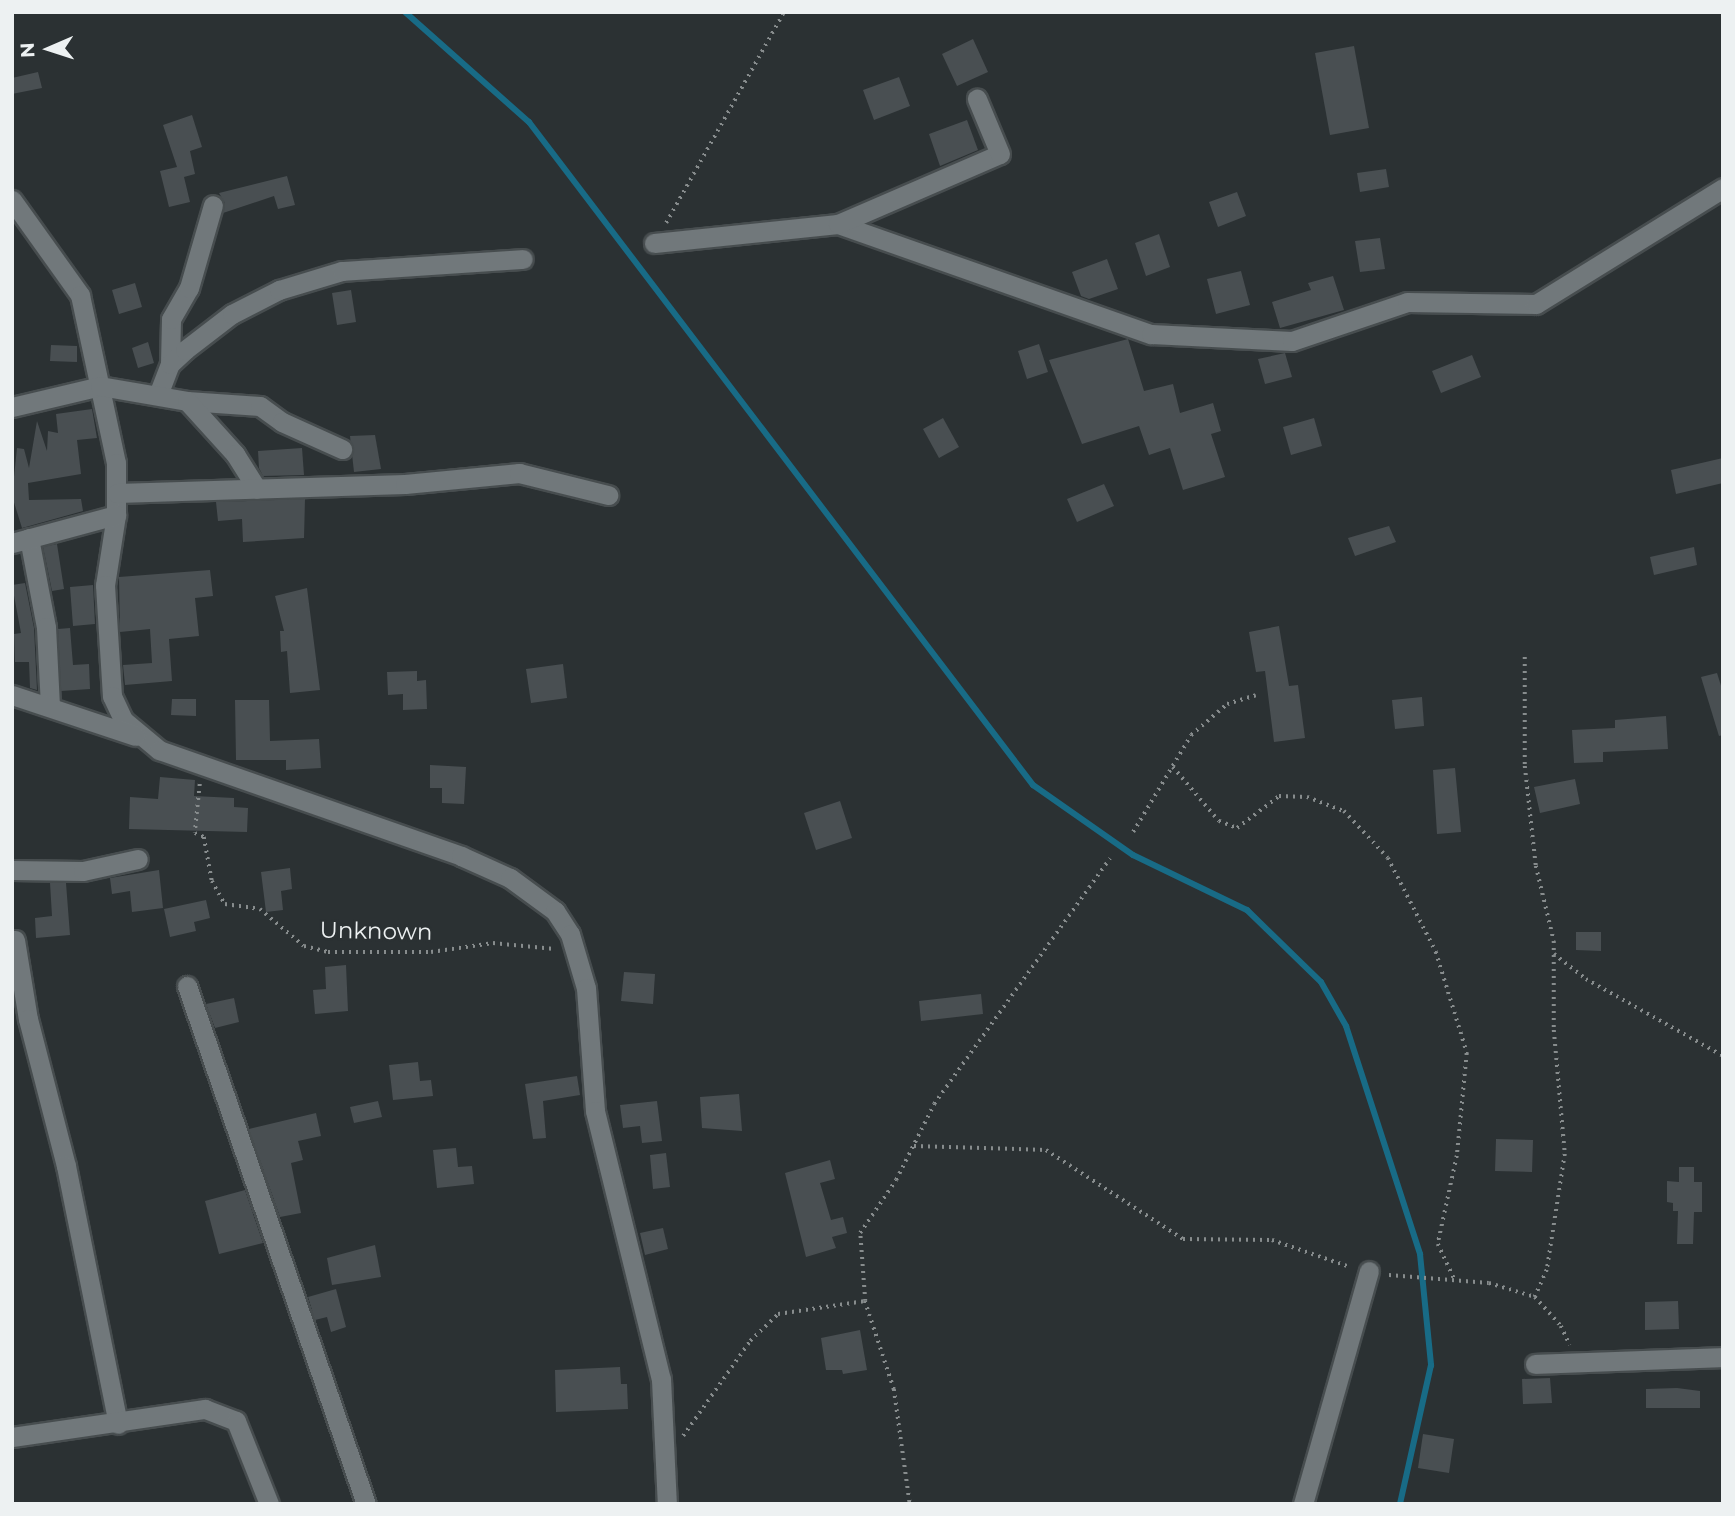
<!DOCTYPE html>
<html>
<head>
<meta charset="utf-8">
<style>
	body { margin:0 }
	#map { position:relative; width:1735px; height:1516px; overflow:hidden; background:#2b3133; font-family:Montserrat,sans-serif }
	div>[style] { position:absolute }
	.stream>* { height:6px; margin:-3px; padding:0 3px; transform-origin:3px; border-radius:3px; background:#186b86 }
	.building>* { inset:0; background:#494f52 }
	.path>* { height:3.5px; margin-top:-1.75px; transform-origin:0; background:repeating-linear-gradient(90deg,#878c8d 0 2px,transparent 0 7px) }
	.roads { filter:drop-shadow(2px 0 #474d4f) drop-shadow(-2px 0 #474d4f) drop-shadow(0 2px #474d4f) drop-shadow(0 -2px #474d4f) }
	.minor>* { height:19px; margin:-9.5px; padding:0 9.5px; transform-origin:9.5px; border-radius:9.5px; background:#71787b }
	span { translate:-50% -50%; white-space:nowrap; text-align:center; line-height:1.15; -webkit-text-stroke:5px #2b3133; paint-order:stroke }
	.street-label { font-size:23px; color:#edf1f2 }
	.frame { position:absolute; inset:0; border:14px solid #edf1f2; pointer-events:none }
	.north { position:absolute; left:14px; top:14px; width:70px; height:70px; -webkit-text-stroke:5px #2b3133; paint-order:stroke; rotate:267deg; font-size:19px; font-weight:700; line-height:28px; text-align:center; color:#edf1f2 }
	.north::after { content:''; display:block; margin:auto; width:24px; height:32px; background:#edf1f2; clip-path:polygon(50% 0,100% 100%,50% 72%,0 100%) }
</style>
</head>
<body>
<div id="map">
	<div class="stream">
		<i style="left:405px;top:12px;width:166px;rotate:41.6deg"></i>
		<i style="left:529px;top:122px;width:833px;rotate:52.76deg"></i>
		<i style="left:1033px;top:785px;width:122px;rotate:35deg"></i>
		<i style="left:1133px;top:855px;width:127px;rotate:25.8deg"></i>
		<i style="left:1247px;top:910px;width:103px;rotate:44.2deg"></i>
		<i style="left:1321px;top:982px;width:51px;rotate:60.4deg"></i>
		<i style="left:1346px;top:1026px;width:240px;rotate:72deg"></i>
		<i style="left:1420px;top:1254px;width:112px;rotate:84.3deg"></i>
		<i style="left:1431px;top:1365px;width:142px;rotate:102.6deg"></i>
	</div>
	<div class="building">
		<i style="clip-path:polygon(973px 39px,988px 72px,957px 86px,942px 54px)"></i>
		<i style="clip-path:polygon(1354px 46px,1369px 128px,1330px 135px,1315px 53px)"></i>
		<i style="clip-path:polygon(38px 72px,42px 88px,12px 94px,12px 78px)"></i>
		<i style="clip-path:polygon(899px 77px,910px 106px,874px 120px,863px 90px)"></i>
		<i style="clip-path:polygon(192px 115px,202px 147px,190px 151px,195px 174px,184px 177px,190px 202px,169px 207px,160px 171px,177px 167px,163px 125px)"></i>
		<i style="clip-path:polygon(967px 120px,978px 150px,940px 166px,929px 134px)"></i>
		<i style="clip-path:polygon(1386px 169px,1389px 187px,1360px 192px,1357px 173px)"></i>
		<i style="clip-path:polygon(287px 176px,295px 205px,278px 209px,274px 196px,223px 213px,225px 203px,219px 193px)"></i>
		<i style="clip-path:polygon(1237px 192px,1246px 216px,1218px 227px,1209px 202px)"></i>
		<i style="clip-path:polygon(1159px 234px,1170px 267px,1146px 276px,1135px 243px)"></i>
		<i style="clip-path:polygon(1380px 238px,1385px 269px,1360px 272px,1355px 241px)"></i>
		<i style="clip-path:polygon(1107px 259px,1118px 289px,1089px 299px,1081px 296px,1072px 272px)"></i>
		<i style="clip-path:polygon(1241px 271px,1250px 305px,1216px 314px,1207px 279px)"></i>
		<i style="clip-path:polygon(1333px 276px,1344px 310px,1280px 328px,1272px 302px,1311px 290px,1308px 283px)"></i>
		<i style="clip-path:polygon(135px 283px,142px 307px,119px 314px,112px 290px)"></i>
		<i style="clip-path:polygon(351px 290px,356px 322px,337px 325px,332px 293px)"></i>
		<i style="clip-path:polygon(1128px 339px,1144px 391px,1173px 384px,1180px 413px,1213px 403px,1221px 431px,1211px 434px,1225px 477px,1183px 490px,1170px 448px,1149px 455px,1139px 426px,1082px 444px,1049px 360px)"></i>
		<i style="clip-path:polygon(148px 342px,154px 363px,138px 368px,132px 348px)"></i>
		<i style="clip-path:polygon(1039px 344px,1048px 372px,1027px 379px,1018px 351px)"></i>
		<i style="clip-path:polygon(51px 345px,77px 346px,77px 362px,50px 361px)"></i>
		<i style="clip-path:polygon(1285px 353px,1292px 377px,1265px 384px,1258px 359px)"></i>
		<i style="clip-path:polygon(1472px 355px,1481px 377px,1441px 393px,1432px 371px)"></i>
		<i style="clip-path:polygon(92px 409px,97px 438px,77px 440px,81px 474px,28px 483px,29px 500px,81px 499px,83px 511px,22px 528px,12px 496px,17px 448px,24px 449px,29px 468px,37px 421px,47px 451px,48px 431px,58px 433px,56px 414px)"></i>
		<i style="clip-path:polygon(943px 418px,959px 447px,939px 458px,923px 429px)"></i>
		<i style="clip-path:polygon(1314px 418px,1322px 446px,1291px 455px,1283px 427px)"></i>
		<i style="clip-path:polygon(375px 435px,381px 469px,354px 472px,350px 436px)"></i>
		<i style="clip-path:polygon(302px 448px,304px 475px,263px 476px,259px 468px,258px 451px)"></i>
		<i style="clip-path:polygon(1723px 458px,1723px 483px,1676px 494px,1671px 470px)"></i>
		<i style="clip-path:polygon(1104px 484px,1114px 506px,1077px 522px,1067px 499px)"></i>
		<i style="clip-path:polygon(305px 499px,304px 538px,243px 542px,242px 519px,218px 521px,216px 502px)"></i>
		<i style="clip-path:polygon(1389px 526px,1396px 542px,1355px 556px,1348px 538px)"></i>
		<i style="clip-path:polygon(57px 544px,64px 589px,52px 591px,43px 547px)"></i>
		<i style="clip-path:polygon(1694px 547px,1697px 565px,1654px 575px,1650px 557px)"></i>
		<i style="clip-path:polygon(210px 570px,213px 596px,195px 598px,199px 636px,169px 639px,172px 681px,125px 685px,123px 665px,152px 663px,150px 629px,120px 632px,119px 577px)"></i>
		<i style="clip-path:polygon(25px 583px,34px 628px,37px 690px,30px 688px,29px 662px,15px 662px,14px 634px,21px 633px,12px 585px)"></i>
		<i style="clip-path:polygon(93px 585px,95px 624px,73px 626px,70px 587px)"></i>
		<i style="clip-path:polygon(307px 588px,320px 690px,290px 693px,287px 651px,281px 652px,280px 631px,284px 631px,275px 596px)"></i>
		<i style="clip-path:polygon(1279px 626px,1289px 686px,1298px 685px,1305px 738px,1274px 742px,1265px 671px,1256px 672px,1249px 632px)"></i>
		<i style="clip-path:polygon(70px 628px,73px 665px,89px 664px,90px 689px,61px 691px,58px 629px)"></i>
		<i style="clip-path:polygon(563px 664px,567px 698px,531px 703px,526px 669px)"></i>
		<i style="clip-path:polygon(417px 671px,417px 681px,426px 680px,427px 709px,403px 710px,403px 694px,388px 695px,387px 672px)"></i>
		<i style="clip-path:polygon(1717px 673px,1723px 692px,1723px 735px,1719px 736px,1701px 677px)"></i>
		<i style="clip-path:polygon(1422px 697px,1424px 726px,1395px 729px,1392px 700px)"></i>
		<i style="clip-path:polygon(172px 699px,196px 699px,196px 716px,171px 715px)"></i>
		<i style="clip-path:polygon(235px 700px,269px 700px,270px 741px,319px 739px,321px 768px,286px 770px,286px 760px,236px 760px)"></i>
		<i style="clip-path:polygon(1666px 716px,1668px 749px,1603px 752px,1603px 762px,1574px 763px,1572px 730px,1615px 728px,1615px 720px)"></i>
		<i style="clip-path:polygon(430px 765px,466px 767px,464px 804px,442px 803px,442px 788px,430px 788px)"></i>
		<i style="clip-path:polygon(1455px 768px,1461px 832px,1437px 834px,1433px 770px)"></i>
		<i style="clip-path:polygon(160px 777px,195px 780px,194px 796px,234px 798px,234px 807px,248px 808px,247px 832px,129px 829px,130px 797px,158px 799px)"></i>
		<i style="clip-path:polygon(1575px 779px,1580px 804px,1540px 813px,1534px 787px)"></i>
		<i style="clip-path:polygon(840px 801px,852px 838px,816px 850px,804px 813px)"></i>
		<i style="clip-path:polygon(290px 868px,292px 889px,281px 891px,283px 910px,266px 912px,261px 872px)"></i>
		<i style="clip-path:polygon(159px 870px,163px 908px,132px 912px,130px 891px,112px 894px,110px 878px)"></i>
		<i style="clip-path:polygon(50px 883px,66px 883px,70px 935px,36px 938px,35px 918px,52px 916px)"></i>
		<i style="clip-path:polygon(206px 900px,210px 918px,194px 922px,196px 931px,170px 937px,164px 909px)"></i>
		<i style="clip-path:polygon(1576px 932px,1601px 932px,1601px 951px,1576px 950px)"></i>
		<i style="clip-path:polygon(346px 965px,348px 1011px,315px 1014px,313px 990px,326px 989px,325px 967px)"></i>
		<i style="clip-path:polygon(624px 972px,655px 974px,653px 1004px,621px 1001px)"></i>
		<i style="clip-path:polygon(981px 994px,983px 1014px,921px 1021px,919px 1001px)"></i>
		<i style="clip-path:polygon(234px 998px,239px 1022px,215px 1028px,206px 1004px)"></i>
		<i style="clip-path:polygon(418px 1062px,420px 1081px,431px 1080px,433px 1096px,393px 1100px,389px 1065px)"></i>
		<i style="clip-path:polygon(577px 1076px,580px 1095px,543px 1101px,546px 1138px,533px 1139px,525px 1084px)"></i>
		<i style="clip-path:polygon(739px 1094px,742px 1131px,702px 1128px,700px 1097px)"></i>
		<i style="clip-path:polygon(378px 1101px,382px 1117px,354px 1123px,350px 1107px)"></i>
		<i style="clip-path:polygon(657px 1101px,662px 1141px,642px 1143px,640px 1126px,623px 1128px,620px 1105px)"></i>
		<i style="clip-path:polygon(316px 1113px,321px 1136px,298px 1141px,303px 1160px,291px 1163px,301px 1213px,280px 1217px,249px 1129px)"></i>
		<i style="clip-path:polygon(1496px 1139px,1533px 1140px,1532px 1172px,1495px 1171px)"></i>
		<i style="clip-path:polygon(456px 1148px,458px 1167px,472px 1166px,474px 1184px,437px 1188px,433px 1150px)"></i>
		<i style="clip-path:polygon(666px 1153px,670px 1187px,653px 1189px,650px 1155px)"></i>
		<i style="clip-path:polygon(830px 1160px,835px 1179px,820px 1183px,831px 1220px,843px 1217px,847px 1233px,832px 1237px,836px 1248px,806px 1257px,785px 1173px)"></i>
		<i style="clip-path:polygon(1679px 1167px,1694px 1167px,1694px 1182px,1702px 1182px,1702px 1212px,1694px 1212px,1693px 1244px,1677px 1244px,1678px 1211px,1673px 1211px,1673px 1203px,1667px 1202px,1667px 1181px,1679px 1182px)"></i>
		<i style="clip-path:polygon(245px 1190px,263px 1243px,219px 1254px,205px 1201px)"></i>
		<i style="clip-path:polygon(663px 1228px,668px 1249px,645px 1255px,640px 1233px)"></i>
		<i style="clip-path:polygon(375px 1245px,381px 1277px,332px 1285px,327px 1258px)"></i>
		<i style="clip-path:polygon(336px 1289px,346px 1327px,331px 1332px,327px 1317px,315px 1320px,308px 1297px)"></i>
		<i style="clip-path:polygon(1678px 1301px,1679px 1329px,1645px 1330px,1645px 1302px)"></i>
		<i style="clip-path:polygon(860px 1330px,867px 1370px,843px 1374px,842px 1370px,826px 1370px,821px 1338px)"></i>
		<i style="clip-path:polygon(620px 1367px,621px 1384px,627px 1384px,628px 1409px,556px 1412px,555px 1370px)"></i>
		<i style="clip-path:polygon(1550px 1378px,1552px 1403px,1523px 1404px,1522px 1379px)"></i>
		<i style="clip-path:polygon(1677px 1388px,1700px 1391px,1700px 1408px,1646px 1408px,1646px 1389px)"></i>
		<i style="clip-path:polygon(1423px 1434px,1454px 1439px,1449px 1473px,1418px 1468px)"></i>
	</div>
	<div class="path">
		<i style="left:666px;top:223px;width:242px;rotate:-60.8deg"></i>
		<i style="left:1525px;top:657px;width:109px;rotate:90deg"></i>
		<i style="left:1525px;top:766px;width:101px;rotate:83.7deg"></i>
		<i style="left:1536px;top:866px;width:77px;rotate:76.5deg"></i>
		<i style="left:1554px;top:941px;width:89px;rotate:90deg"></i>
		<i style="left:1554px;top:1030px;width:124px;rotate:84.9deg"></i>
		<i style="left:1565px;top:1154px;width:117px;rotate:98.8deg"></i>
		<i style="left:1547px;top:1270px;width:30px;rotate:114deg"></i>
		<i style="left:1173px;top:767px;width:71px;rotate:49.6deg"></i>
		<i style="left:1219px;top:821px;width:19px;rotate:21deg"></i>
		<i style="left:1237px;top:828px;width:53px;rotate:-37.3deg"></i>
		<i style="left:1279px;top:796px;width:28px;rotate:2deg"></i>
		<i style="left:1307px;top:797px;width:40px;rotate:21deg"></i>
		<i style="left:1344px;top:811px;width:64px;rotate:46.9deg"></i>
		<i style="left:1388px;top:858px;width:106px;rotate:62.9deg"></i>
		<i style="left:1436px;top:952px;width:106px;rotate:72.9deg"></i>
		<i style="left:1467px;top:1053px;width:103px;rotate:95.5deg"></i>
		<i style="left:1457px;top:1156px;width:90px;rotate:102.2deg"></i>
		<i style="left:1438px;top:1244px;width:38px;rotate:65deg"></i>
		<i style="left:200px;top:784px;width:49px;rotate:95.8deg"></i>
		<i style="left:195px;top:833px;width:10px;rotate:24deg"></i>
		<i style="left:204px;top:837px;width:45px;rotate:79.7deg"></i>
		<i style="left:212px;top:881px;width:26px;rotate:61deg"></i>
		<i style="left:225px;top:904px;width:35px;rotate:8deg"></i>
		<i style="left:260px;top:909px;width:57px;rotate:40.1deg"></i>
		<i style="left:304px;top:946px;width:25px;rotate:14deg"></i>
		<i style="left:328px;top:952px;width:103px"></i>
		<i style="left:431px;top:952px;width:63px;rotate:-8.3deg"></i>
		<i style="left:493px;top:943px;width:62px;rotate:5.5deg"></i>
		<i style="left:1133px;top:832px;width:113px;rotate:-59.1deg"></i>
		<i style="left:1191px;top:735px;width:48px;rotate:-40.7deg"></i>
		<i style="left:1227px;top:704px;width:30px;rotate:-17deg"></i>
		<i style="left:1554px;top:954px;width:41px;rotate:38deg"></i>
		<i style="left:1586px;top:979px;width:157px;rotate:29.3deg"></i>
		<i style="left:914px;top:1146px;width:132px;rotate:1.7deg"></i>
		<i style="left:1046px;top:1150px;width:163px;rotate:33deg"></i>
		<i style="left:1183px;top:1239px;width:89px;rotate:0.6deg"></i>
		<i style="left:1272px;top:1240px;width:83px;rotate:19.1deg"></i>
		<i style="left:1389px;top:1275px;width:100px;rotate:4.6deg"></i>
		<i style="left:1489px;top:1283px;width:48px;rotate:16.9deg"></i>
		<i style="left:1535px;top:1297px;width:39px;rotate:48deg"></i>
		<i style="left:1561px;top:1326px;width:21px;rotate:65deg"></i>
		<i style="left:865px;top:1301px;width:93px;rotate:71.8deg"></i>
		<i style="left:894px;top:1389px;width:116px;rotate:82.1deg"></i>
		<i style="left:683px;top:1436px;width:116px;rotate:-54.8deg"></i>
		<i style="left:750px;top:1341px;width:39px;rotate:-44deg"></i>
		<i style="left:778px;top:1314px;width:88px;rotate:-8.5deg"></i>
		<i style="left:865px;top:1301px;width:68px;rotate:-94.2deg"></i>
		<i style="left:860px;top:1233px;width:64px;rotate:-55.8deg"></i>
		<i style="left:896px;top:1180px;width:85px;rotate:-63.4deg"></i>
		<i style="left:934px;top:1104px;width:302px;rotate:-54.4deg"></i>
	</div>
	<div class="roads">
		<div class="minor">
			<i style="left:12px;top:200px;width:117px;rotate:54.4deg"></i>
			<i style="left:80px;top:295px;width:172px;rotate:77.9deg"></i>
			<i style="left:116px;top:463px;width:52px;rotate:90deg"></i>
			<i style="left:116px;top:515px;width:71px;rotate:98.9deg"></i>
			<i style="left:105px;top:585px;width:111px;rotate:86.4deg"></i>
			<i style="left:112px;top:696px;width:26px;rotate:65deg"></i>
			<i style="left:123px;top:720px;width:47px;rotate:39.8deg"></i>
			<i style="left:159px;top:750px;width:320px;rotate:19.3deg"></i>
			<i style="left:461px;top:856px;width:54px;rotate:24.2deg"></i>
			<i style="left:510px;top:878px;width:56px;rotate:36.3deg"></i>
			<i style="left:555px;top:911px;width:27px;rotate:57deg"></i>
			<i style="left:570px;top:934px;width:56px;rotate:73.5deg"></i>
			<i style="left:586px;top:988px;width:123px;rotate:85.8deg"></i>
			<i style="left:595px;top:1111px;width:276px;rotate:76.2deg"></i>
			<i style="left:661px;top:1379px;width:125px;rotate:87.3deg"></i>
			<i style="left:838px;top:224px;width:332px;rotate:19.4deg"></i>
			<i style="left:1151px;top:334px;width:141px;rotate:2.8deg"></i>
			<i style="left:1292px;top:341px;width:121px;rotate:-18.7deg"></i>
			<i style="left:1407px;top:302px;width:129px;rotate:0.9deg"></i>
			<i style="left:1536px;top:304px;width:220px;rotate:-31.8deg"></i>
			<i style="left:654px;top:243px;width:185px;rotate:-5.9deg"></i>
			<i style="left:838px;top:224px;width:176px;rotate:-23.4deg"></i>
			<i style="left:1000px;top:154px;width:60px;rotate:-112.7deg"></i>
			<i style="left:170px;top:364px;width:45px;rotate:-88.7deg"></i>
			<i style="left:171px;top:319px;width:36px;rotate:-60deg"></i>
			<i style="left:189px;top:288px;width:86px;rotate:-73.9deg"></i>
			<i style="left:158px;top:395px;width:33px;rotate:-69deg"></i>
			<i style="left:170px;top:364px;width:21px;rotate:-43deg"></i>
			<i style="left:185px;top:350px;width:59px;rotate:-37.5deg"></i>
			<i style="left:232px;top:314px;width:53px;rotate:-27.1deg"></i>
			<i style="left:279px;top:290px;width:66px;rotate:-16.8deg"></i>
			<i style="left:342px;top:271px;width:181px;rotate:-3.8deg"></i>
			<i style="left:187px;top:401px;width:73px;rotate:3.9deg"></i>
			<i style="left:260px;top:406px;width:27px;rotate:36deg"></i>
			<i style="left:282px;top:422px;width:66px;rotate:24.2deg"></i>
			<i style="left:12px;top:407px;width:90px;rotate:-13.4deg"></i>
			<i style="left:100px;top:386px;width:88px;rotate:9.8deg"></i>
			<i style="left:187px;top:401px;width:72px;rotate:47.8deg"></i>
			<i style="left:235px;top:454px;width:41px;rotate:57.8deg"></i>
			<i style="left:117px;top:493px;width:288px;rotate:-1.8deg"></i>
			<i style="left:405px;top:484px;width:115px;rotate:-5.5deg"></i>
			<i style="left:519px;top:473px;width:92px;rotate:13.9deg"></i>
			<i style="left:29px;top:538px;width:91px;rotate:79.2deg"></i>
			<i style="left:46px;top:627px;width:79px;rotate:87.1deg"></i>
			<i style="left:12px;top:543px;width:108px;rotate:-15.1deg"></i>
			<i style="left:12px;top:695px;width:130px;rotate:18.4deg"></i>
			<i style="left:12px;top:870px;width:71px;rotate:0.8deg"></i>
			<i style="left:83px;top:871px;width:56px;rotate:-12.3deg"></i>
			<i style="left:15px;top:940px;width:80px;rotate:80.7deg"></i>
			<i style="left:28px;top:1019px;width:152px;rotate:75.5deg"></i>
			<i style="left:66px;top:1166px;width:263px;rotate:78.6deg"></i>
			<i style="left:187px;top:986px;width:548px;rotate:70.94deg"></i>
			<i style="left:1535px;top:1364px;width:188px;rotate:-2.1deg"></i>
			<i style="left:12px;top:1437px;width:195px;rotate:-8.3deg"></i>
			<i style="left:205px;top:1409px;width:33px;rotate:21deg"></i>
			<i style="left:236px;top:1421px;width:89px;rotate:68.3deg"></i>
			<i style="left:1303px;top:1504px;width:242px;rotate:-74.2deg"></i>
		</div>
	</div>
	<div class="street-label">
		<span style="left:376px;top:931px;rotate:1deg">Unknown</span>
	</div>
	<div class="frame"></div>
	<div class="north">N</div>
</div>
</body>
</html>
